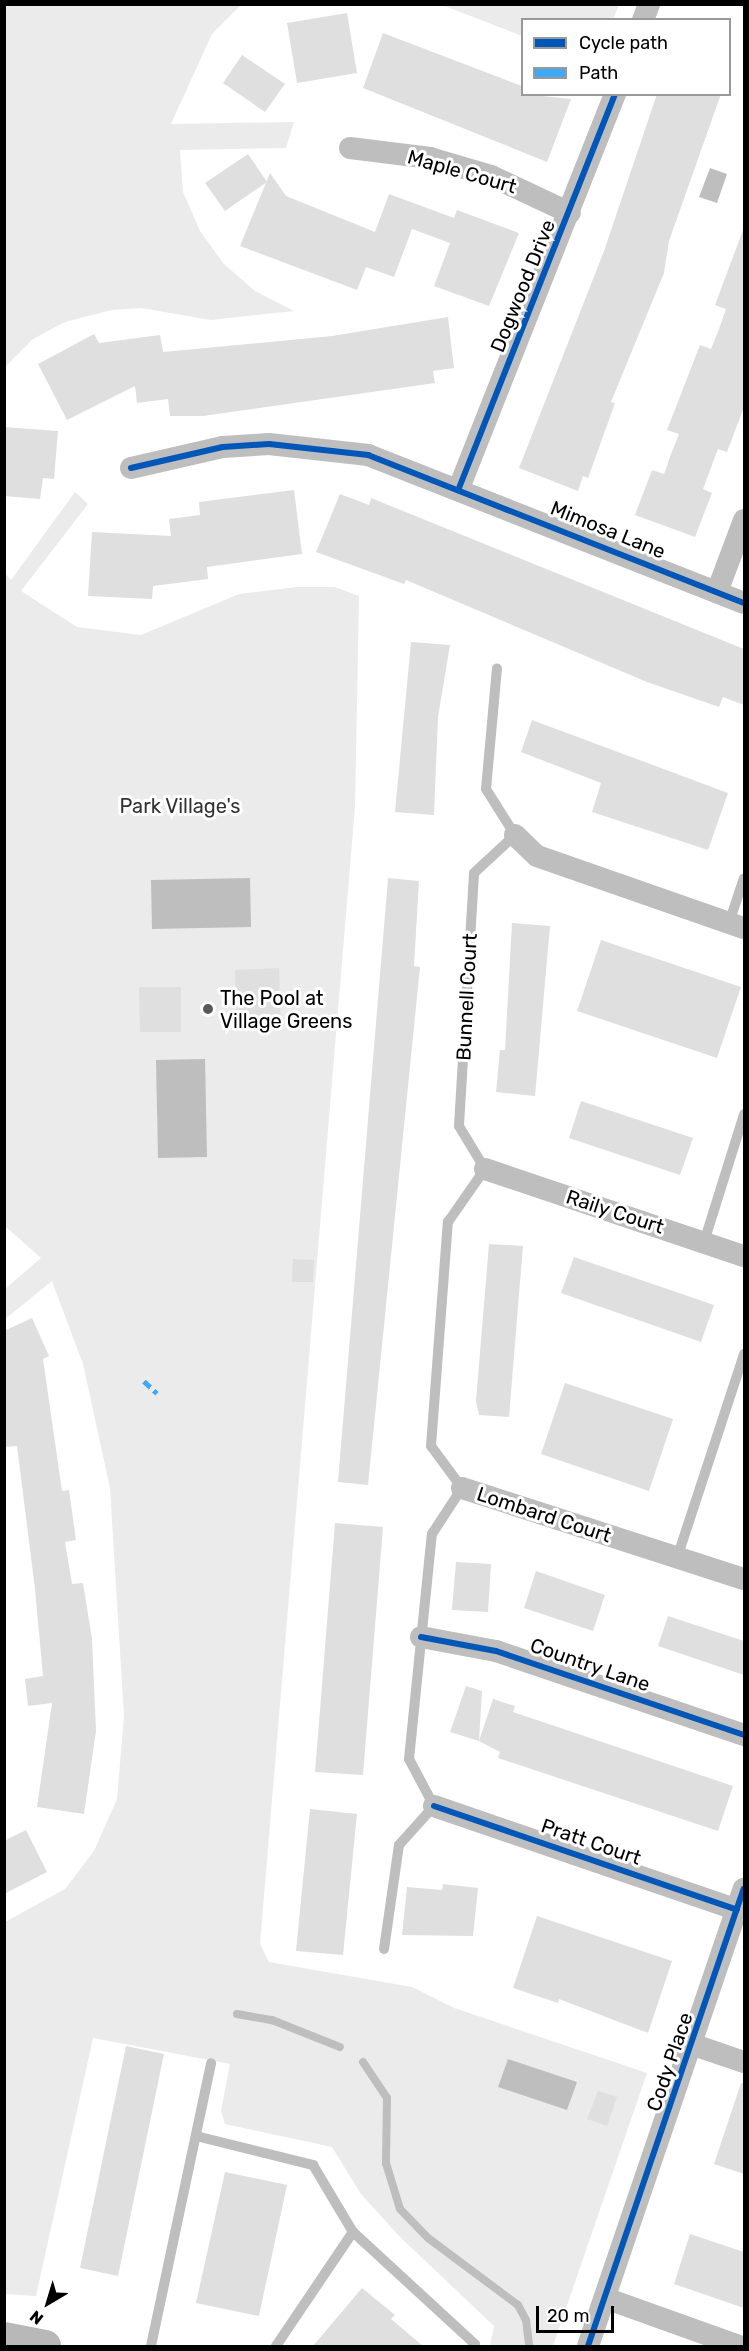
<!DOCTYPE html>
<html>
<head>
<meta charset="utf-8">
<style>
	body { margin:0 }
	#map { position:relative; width:749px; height:2351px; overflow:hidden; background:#fff; font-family:Rubik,sans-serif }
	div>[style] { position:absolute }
	.green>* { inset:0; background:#ebebeb }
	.water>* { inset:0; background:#bebebe }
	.stream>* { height:8px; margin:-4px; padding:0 4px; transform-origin:4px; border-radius:4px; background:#bebebe }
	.building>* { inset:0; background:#dfdfdf }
	.lane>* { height:10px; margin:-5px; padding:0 5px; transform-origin:5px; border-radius:5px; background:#bebebe }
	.street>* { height:22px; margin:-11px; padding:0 11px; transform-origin:11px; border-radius:11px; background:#bebebe }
	.secondary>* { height:32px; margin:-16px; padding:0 16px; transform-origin:16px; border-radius:16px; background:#b8b8b8 }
	.quiet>* { height:4.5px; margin-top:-2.25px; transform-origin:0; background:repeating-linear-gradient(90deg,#3fa9f5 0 9px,transparent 0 13.5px) }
	.cycleway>* { height:6px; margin:-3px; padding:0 3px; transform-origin:3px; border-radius:3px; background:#0057b8 }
	.dots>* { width:16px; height:16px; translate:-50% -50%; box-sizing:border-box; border:3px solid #fff; border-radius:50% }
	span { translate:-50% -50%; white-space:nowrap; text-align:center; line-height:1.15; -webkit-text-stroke:6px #fff; paint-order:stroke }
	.street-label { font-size:20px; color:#000 }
	.park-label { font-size:20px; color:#323232 }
	.poi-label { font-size:20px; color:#000 }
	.left { translate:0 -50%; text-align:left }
	.frame { position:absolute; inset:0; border:6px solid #000; pointer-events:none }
	.legend { position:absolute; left:521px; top:18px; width:210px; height:78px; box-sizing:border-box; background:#fff; border:2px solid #999; margin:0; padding:8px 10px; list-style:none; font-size:18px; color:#000 }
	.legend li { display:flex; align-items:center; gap:12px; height:30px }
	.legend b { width:30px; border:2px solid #999 }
	.north { position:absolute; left:18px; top:2273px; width:60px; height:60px; -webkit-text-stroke:4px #fff; paint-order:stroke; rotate:218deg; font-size:16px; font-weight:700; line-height:24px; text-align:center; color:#000 }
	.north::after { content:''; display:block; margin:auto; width:21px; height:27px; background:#000; clip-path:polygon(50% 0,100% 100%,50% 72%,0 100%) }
	.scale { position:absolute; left:536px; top:2306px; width:78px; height:27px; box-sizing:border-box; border:3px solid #000; border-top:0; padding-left:8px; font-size:18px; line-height:21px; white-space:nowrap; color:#000; -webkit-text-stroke:4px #fff; paint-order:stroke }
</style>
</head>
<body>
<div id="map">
	<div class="green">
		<i style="clip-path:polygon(4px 5px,241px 5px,212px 34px,171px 124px,294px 122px,286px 148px,180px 150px,183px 192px,200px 231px,224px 264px,255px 291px,294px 311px,211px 320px,141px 308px,112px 310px,65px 322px,33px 339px,5px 367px)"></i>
		<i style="clip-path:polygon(442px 5px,619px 4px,619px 5px,613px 19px,522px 20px,522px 36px)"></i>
		<i style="clip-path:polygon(75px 492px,88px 504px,21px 591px,77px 627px,141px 635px,239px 594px,297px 587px,335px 587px,359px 596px,355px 807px,260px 1944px,269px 1962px,412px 1987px,454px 2008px,647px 2073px,553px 2346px,490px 2346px,494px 2326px,400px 2237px,361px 2194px,332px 2147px,225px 2124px,221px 2111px,230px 2064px,93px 2038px,36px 2296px,5px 2294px,5px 1922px,65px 1889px,94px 1851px,117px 1799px,124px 1716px,110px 1488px,83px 1364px,52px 1281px,5px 1319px,5px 1289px,41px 1258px,5px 1226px,4px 572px,11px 580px)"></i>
	</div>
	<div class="water">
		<i style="clip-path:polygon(710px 168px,727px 174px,717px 203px,699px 197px)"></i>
		<i style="clip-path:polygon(250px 878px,251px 927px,152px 929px,151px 880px)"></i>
		<i style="clip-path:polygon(205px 1059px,207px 1157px,158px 1158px,156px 1060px)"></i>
		<i style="clip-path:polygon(508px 2059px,577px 2082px,567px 2110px,498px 2087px)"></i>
	</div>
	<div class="stream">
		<i style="left:237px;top:2014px;width:36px;rotate:10deg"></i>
		<i style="left:272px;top:2020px;width:73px;rotate:21.7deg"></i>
		<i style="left:363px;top:2062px;width:43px;rotate:56.3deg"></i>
		<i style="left:387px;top:2098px;width:65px;rotate:90.9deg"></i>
		<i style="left:386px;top:2163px;width:48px;rotate:73.1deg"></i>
		<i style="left:400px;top:2209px;width:40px;rotate:46deg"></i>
		<i style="left:428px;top:2238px;width:112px;rotate:36.7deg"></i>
		<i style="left:518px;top:2305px;width:17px;rotate:62deg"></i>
		<i style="left:526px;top:2320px;width:26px;rotate:83deg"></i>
	</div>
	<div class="building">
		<i style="clip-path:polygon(347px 13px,357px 73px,297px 83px,287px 23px)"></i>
		<i style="clip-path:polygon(383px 33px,522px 86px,522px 94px,571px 99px,547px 162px,363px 88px)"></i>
		<i style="clip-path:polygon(242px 55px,285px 84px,265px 112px,223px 83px)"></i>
		<i style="clip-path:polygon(657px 94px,721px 94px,669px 241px,664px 273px,611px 402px,615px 403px,588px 478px,583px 476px,578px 491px,519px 468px,604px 251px)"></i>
		<i style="clip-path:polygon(248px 154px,267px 182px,225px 211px,205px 183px)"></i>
		<i style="clip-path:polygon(270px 173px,286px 196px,375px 232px,389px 194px,454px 218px,457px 210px,519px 233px,489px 306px,434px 286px,450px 243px,412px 229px,394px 277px,366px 267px,357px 290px,240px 246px)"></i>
		<i style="clip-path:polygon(743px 230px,744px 407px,727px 452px,718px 449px,703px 489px,712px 493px,695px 537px,635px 515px,652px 470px,664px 474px,671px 454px,679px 434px,667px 430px,700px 345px,711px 349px,719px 329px,726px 309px,715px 305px)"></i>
		<i style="clip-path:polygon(448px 317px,454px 368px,433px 371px,435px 383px,203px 416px,170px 416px,168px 399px,137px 403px,135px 386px,67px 420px,38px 364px,94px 334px,99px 343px,160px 335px,163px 352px,332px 336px)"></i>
		<i style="clip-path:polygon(4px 427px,58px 431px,54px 479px,43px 478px,40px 499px,4px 496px)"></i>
		<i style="clip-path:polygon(294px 490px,302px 554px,207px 567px,208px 579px,153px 586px,152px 599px,88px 596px,92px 532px,171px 536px,169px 519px,200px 515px,199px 502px)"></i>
		<i style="clip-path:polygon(340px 494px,369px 505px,371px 498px,744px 649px,744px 705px,723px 697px,719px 707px,647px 682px,406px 580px,404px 584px,316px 552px)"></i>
		<i style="clip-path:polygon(411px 642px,450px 645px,438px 717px,434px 815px,395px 812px)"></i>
		<i style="clip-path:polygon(532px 720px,728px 793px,708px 850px,592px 812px,601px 783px,521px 752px)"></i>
		<i style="clip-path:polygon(388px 878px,419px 881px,414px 966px,420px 967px,368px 1485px,338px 1482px)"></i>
		<i style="clip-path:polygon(512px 923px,550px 926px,535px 1096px,496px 1092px,500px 1050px,505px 1050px)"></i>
		<i style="clip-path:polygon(601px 940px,741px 987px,717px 1058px,577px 1011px)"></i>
		<i style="clip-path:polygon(279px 968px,281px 1027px,237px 1028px,235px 970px)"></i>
		<i style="clip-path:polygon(139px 987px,181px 987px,181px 1032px,140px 1032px)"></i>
		<i style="clip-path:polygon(581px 1101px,693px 1138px,680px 1175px,569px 1138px)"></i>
		<i style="clip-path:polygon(489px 1244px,523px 1246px,509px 1417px,479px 1415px,476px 1401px)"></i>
		<i style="clip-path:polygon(574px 1257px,714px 1305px,701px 1342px,561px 1293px)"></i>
		<i style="clip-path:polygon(293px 1259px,314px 1260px,313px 1282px,292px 1282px)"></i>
		<i style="clip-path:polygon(32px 1318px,49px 1356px,43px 1359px,62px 1491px,69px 1490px,76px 1540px,65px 1542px,72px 1584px,83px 1583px,92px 1639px,96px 1731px,84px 1814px,37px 1807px,52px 1703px,28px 1706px,25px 1679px,43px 1676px,35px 1589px,17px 1446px,4px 1447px,4px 1331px)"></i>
		<i style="clip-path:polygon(565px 1383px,673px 1419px,649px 1491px,541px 1454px)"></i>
		<i style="clip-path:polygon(335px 1523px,383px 1527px,363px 1775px,315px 1772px)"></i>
		<i style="clip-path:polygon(456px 1562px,491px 1564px,488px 1612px,452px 1610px)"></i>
		<i style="clip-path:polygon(536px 1571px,605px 1595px,593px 1631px,524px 1608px)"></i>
		<i style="clip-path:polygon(668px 1616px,744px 1641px,744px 1675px,658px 1646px)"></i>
		<i style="clip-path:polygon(466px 1686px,482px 1691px,479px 1741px,450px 1732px)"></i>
		<i style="clip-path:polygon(493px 1699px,515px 1706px,513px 1712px,733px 1786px,718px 1831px,498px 1758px,500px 1752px,479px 1741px)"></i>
		<i style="clip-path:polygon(310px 1809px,357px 1814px,343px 1955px,296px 1951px)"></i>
		<i style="clip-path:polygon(26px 1830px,47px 1872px,4px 1894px,4px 1841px)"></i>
		<i style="clip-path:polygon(443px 1884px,478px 1888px,473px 1936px,402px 1935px,407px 1887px,442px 1890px)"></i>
		<i style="clip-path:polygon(537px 1916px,672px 1961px,648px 2033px,559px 1999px,558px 2003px,513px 1988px)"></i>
		<i style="clip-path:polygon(126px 2046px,164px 2054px,118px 2276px,80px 2268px)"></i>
		<i style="clip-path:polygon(741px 2083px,744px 2084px,744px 2174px,714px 2164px)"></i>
		<i style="clip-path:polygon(598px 2091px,617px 2097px,607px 2126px,587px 2119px)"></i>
		<i style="clip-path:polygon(225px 2172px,287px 2185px,259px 2316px,196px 2303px)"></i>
		<i style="clip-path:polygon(690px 2234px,744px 2252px,744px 2308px,674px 2284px)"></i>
		<i style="clip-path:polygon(362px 2288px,395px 2315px,391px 2319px,423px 2346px,313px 2346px)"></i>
	</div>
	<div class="lane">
		<i style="left:729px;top:923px;width:47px;rotate:-71.6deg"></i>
		<i style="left:704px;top:1242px;width:134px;rotate:-72.6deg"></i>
		<i style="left:677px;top:1558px;width:215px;rotate:-71.8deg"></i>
		<i style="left:384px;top:1949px;width:105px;rotate:-81.8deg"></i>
		<i style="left:399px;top:1845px;width:52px;rotate:-48.1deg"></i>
		<i style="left:434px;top:1806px;width:53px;rotate:-118deg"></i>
		<i style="left:409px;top:1759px;width:226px;rotate:-84.2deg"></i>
		<i style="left:432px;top:1534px;width:55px;rotate:-56.9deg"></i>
		<i style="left:462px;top:1488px;width:52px;rotate:-126.4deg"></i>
		<i style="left:431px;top:1446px;width:225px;rotate:-85.7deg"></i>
		<i style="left:448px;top:1222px;width:65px;rotate:-55.1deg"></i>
		<i style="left:485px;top:1169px;width:50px;rotate:-121.2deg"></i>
		<i style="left:459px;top:1126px;width:253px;rotate:-86.6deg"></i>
		<i style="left:474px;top:873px;width:56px;rotate:-42.8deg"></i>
		<i style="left:515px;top:835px;width:54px;rotate:-122.2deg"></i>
		<i style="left:486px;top:789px;width:121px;rotate:-84.8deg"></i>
		<i style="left:196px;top:2136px;width:121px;rotate:13.9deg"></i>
		<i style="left:313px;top:2165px;width:78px;rotate:59.2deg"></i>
		<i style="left:353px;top:2232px;width:166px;rotate:42.6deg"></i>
		<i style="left:151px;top:2346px;width:289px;rotate:-78deg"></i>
		<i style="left:276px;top:2346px;width:138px;rotate:-56deg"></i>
	</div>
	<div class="street">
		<i style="left:643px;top:20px;width:17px;rotate:-69deg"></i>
		<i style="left:350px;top:148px;width:81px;rotate:7.1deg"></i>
		<i style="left:430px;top:158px;width:64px;rotate:16.4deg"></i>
		<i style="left:491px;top:176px;width:87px;rotate:25.1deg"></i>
		<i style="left:131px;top:468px;width:94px;rotate:-12.9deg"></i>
		<i style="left:223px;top:447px;width:46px;rotate:-3.7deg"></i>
		<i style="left:269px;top:444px;width:100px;rotate:6.3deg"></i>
		<i style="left:368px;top:455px;width:404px;rotate:21.5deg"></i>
		<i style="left:459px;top:488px;width:424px;rotate:-68.4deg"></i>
		<i style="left:717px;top:592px;width:77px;rotate:-69.4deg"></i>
		<i style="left:515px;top:835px;width:30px;rotate:44deg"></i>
		<i style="left:537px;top:856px;width:219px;rotate:19.2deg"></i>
		<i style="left:485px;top:1169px;width:273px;rotate:18.6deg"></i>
		<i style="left:462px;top:1488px;width:296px;rotate:17.9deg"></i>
		<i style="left:421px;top:1637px;width:76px;rotate:10.6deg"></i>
		<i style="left:496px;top:1651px;width:262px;rotate:18.7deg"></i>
		<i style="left:434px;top:1806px;width:320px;rotate:18.9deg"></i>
		<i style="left:694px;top:2045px;width:53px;rotate:18.8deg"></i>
		<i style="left:605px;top:2298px;width:142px;rotate:19.7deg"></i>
		<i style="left:588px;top:2346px;width:483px;rotate:-71.2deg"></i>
	</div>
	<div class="secondary">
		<i style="left:4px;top:2338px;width:42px;rotate:11deg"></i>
	</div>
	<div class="quiet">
		<i style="left:144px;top:1381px;width:18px;rotate:43deg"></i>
	</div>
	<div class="cycleway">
		<i style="left:131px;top:468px;width:94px;rotate:-12.9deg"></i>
		<i style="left:223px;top:447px;width:46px;rotate:-3.7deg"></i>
		<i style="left:269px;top:444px;width:100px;rotate:6.3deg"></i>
		<i style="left:368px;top:455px;width:404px;rotate:21.5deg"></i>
		<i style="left:459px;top:488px;width:424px;rotate:-68.4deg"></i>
		<i style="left:421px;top:1637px;width:76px;rotate:10.6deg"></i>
		<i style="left:496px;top:1651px;width:262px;rotate:18.7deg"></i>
		<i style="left:434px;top:1806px;width:320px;rotate:18.9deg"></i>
		<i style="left:588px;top:2346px;width:483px;rotate:-71.2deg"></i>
	</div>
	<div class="dots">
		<i style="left:208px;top:1009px;background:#595959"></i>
	</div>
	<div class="street-label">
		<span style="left:462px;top:172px;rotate:16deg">Maple Court</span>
		<span style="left:523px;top:286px;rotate:-68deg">Dogwood Drive</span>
		<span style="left:608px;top:530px;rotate:22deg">Mimosa Lane</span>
		<span style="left:467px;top:997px;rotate:-87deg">Bunnell Court</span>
		<span style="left:615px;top:1212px;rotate:18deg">Raily Court</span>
		<span style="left:544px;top:1515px;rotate:18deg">Lombard Court</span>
		<span style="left:590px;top:1665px;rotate:19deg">Country Lane</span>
		<span style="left:591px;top:1842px;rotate:19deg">Pratt Court</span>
		<span style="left:670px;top:2062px;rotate:-71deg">Cody Place</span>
	</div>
	<div class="park-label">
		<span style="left:180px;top:806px">Park Village's</span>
	</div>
	<div class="poi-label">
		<span class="left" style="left:220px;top:1010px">The Pool at<br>Village Greens</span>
	</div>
	<div class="frame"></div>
	<ul class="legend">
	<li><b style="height:8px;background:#0057b8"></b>Cycle path</li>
	<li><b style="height:8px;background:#3fa9f5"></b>Path</li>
	</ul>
	<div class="north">N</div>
	<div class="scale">20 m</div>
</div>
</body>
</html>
